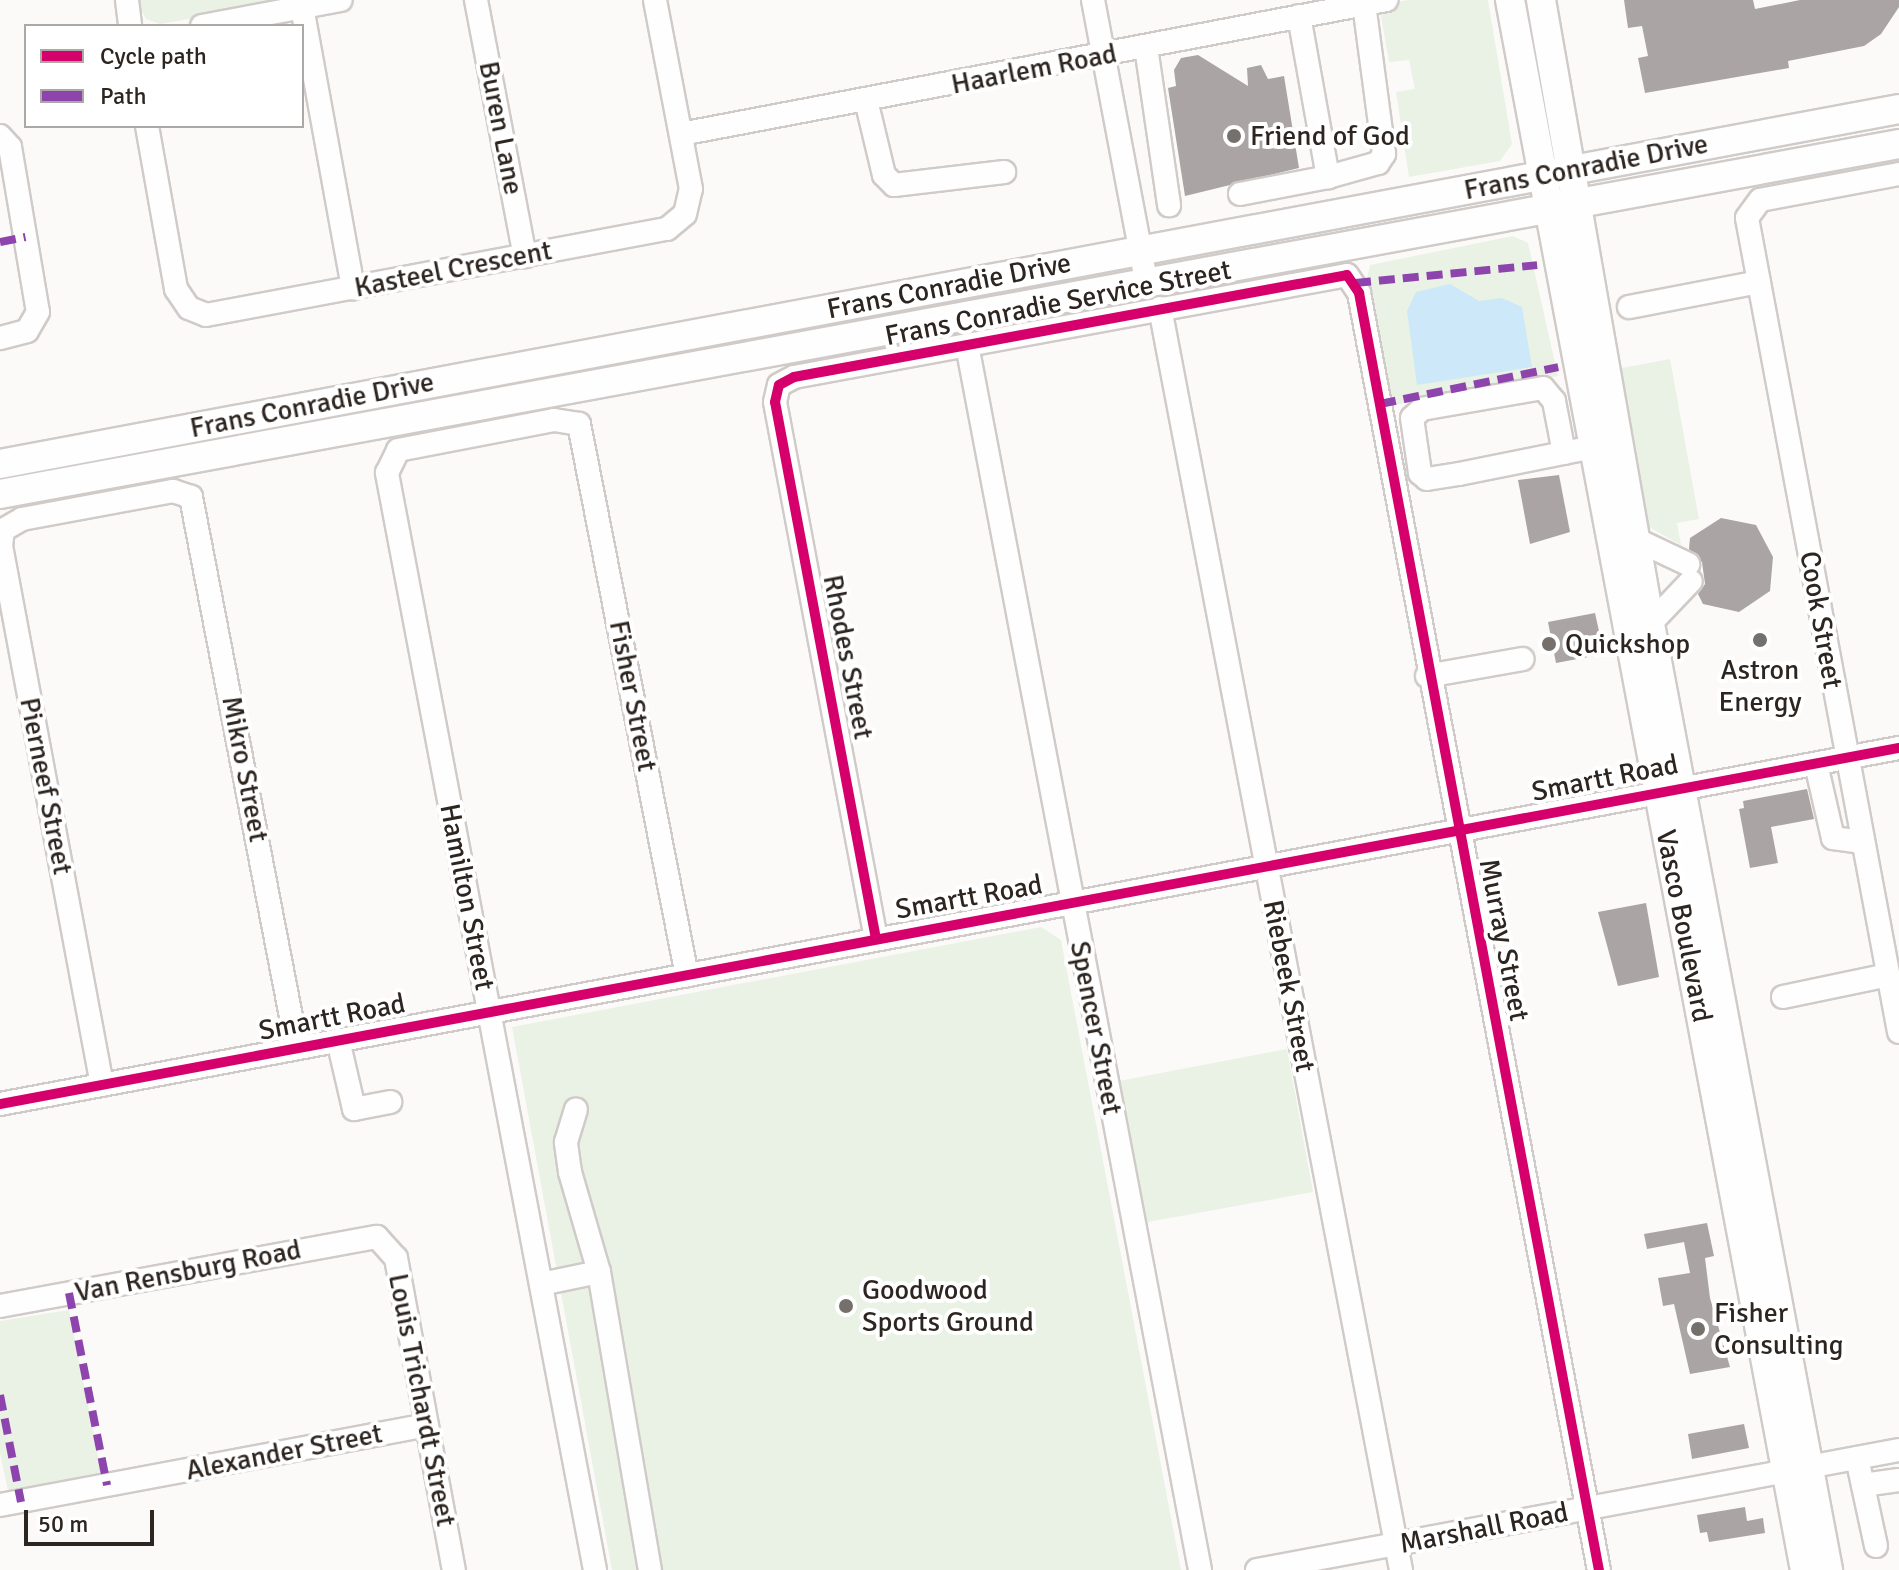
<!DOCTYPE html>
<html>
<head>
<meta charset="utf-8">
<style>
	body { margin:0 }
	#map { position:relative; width:1899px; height:1570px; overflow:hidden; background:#fcfaf8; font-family:Signika,sans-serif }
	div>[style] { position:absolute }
	.green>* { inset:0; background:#e9f2e4 }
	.water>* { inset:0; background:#cde8f8 }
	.building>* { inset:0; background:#aaa4a4 }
	.roads { filter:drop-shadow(2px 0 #d0cbc8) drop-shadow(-2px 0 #d0cbc8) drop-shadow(0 2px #d0cbc8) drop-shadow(0 -2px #d0cbc8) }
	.minor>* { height:22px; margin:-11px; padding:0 11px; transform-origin:11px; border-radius:11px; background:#fffefe }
	.major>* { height:28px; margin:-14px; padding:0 14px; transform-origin:14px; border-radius:14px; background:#fffefe }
	.quiet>* { height:8px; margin-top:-4px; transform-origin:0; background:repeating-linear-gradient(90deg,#8e44ad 0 16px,transparent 0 24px) }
	.cycleway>* { height:10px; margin:-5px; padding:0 5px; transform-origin:5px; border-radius:5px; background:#d6006c }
	.dots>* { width:22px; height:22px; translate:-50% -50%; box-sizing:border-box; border:4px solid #fff; border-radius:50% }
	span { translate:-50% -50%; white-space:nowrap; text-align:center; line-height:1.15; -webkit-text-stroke:8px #fff; paint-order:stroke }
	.street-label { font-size:28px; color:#2d2520 }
	.poi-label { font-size:28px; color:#2d2520 }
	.left { translate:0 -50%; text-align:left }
	.legend { position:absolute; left:24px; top:24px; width:280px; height:104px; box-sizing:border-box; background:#fff; border:2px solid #aba8a6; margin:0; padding:10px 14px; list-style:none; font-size:24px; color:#2d2520 }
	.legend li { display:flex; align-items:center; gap:16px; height:40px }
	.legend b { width:40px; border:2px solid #aba8a6 }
	.scale { position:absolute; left:24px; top:1510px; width:130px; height:36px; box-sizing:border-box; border:4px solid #2d2520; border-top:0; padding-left:10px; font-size:24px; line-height:28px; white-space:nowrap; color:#2d2520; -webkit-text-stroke:6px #fff; paint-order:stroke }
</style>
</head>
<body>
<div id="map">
	<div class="green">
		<i style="clip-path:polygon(136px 0,298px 0,160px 24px,146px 19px)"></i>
		<i style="clip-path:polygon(1409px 0,1488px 0,1512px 144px,1500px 161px,1409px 177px,1396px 92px,1415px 89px,1409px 60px,1389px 62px,1379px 5px)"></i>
		<i style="clip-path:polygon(1513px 236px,1528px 243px,1558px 376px,1388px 406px,1365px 289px,1370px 265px)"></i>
		<i style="clip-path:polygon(1670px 359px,1699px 519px,1677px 523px,1681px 545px,1647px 526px,1622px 376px,1622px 368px)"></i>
		<i style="clip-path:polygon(1041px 927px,1061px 940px,1181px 1570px,612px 1570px,512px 1027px)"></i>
		<i style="clip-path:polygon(1287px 1049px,1313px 1192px,1142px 1223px,1119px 1081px)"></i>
		<i style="clip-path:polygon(69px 1310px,103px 1480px,9px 1496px,0 1453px,0 1321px)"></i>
	</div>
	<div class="water">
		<i style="clip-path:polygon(1450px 284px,1479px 301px,1502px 298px,1522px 307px,1532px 367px,1417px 385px,1407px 311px,1416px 292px)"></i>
	</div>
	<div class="building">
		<i style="clip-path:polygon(1624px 0,1753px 0,1755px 9px,1800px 0,1899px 0,1899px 7px,1881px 34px,1864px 46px,1788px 61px,1789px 68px,1645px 93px,1638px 58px,1648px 56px,1642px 26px,1628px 28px)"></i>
		<i style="clip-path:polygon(1198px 55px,1248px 86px,1247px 68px,1261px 65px,1268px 79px,1284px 76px,1299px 168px,1185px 196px,1168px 88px,1176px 86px,1174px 70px,1181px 58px)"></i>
		<i style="clip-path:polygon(1559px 475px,1570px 532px,1530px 544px,1518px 480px)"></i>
		<i style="clip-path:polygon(1721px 518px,1756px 525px,1773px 557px,1770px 591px,1739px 612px,1703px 604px,1698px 594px,1705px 584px,1702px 562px,1689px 549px,1690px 538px)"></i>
		<i style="clip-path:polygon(1595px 613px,1604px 654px,1556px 663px,1548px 622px)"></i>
		<i style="clip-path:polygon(1807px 789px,1814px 819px,1771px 827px,1778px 863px,1750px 868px,1739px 809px,1744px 808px,1743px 801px)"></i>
		<i style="clip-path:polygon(1646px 903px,1659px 977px,1618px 986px,1598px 912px)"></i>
		<i style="clip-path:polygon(1707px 1223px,1714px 1256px,1705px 1258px,1710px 1298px,1730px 1367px,1690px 1374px,1674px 1304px,1663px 1306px,1658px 1278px,1690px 1273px,1684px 1242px,1647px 1249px,1644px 1234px)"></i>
		<i style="clip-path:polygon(1744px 1424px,1749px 1448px,1692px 1459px,1688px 1434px)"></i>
		<i style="clip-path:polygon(1745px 1507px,1747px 1521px,1763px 1518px,1765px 1533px,1709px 1542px,1707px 1532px,1700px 1533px,1697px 1515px)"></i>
	</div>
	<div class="roads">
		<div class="minor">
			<i style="left:127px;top:0;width:26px;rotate:83deg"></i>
			<i style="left:476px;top:0;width:261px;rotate:79.2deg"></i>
			<i style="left:1093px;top:0;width:285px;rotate:79.3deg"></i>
			<i style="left:302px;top:7px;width:286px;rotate:79.7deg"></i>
			<i style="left:1299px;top:16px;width:164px;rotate:79.8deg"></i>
			<i style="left:1328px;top:177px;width:52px;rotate:-15.6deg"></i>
			<i style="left:1378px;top:163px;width:11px;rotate:-56deg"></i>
			<i style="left:1384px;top:154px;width:151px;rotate:-97.6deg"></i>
			<i style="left:202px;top:26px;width:141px;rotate:-10.6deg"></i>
			<i style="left:1146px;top:47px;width:160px;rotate:81.7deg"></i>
			<i style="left:866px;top:100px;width:77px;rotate:76.5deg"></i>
			<i style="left:884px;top:175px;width:14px;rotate:45deg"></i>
			<i style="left:894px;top:185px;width:111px;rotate:-6.7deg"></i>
			<i style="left:147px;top:126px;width:166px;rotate:79.9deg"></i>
			<i style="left:176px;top:289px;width:23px;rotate:56deg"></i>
			<i style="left:189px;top:308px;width:18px;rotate:22deg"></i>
			<i style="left:206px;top:315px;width:469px;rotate:-10.6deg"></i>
			<i style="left:667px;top:229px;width:23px;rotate:-40deg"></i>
			<i style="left:685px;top:214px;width:26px;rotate:-77deg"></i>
			<i style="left:691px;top:189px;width:192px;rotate:-100.8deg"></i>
			<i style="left:681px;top:134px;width:718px;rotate:-10.76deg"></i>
			<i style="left:0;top:136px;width:15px;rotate:48deg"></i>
			<i style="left:10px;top:147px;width:167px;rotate:80.4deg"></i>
			<i style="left:38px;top:312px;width:22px;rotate:120deg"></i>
			<i style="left:27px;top:331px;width:28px;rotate:165deg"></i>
			<i style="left:1899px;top:174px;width:141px;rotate:169.4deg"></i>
			<i style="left:1760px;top:200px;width:22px;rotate:126deg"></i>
			<i style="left:1747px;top:218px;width:828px;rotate:79.42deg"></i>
			<i style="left:1240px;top:194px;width:90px;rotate:-10.9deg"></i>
			<i style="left:1629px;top:307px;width:132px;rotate:-10.9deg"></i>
			<i style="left:1160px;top:308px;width:1285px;rotate:79.19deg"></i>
			<i style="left:967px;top:345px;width:1247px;rotate:79.23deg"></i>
			<i style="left:1564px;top:453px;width:53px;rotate:-100.9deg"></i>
			<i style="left:1554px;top:401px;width:17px;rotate:-130deg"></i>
			<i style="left:1543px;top:388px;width:123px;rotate:170.2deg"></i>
			<i style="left:1422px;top:409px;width:13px;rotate:138deg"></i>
			<i style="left:1412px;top:418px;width:56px;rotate:81.7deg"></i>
			<i style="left:1420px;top:473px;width:9px;rotate:41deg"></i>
			<i style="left:1427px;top:479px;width:32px;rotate:-9deg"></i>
			<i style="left:1459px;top:474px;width:137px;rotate:-11.4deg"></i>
			<i style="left:1635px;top:539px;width:59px;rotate:25.3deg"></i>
			<i style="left:1650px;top:624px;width:59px;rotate:-46.4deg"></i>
			<i style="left:1427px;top:676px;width:97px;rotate:-10.1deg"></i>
			<i style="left:1816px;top:764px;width:76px;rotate:77.1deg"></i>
			<i style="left:1833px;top:838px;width:30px;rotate:8deg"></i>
			<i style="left:876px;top:939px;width:546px;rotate:-100.65deg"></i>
			<i style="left:775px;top:402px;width:17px;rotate:-77deg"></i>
			<i style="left:779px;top:385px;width:17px;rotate:-28deg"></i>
			<i style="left:794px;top:377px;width:562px;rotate:-10.45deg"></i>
			<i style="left:1347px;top:275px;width:22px;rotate:56deg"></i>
			<i style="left:1359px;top:293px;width:1299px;rotate:79.36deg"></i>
			<i style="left:1783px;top:997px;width:107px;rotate:-11.8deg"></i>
			<i style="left:338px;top:1040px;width:71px;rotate:76.9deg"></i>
			<i style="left:354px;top:1109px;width:37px;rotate:-11deg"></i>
			<i style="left:102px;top:1085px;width:548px;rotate:-100.61deg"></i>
			<i style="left:1px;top:546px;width:16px;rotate:-83deg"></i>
			<i style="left:3px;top:530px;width:22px;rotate:-30deg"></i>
			<i style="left:22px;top:519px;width:154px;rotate:-10.5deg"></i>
			<i style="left:173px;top:491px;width:19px;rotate:18deg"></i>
			<i style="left:191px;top:497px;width:561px;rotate:79.11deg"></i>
			<i style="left:0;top:1104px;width:1932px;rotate:-10.62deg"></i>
			<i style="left:599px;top:1272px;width:302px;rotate:80.3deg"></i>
			<i style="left:541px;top:1284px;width:59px;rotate:-11.7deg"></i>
			<i style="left:599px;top:1272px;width:104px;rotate:-106.2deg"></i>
			<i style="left:570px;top:1172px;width:30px;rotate:-98deg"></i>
			<i style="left:566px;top:1142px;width:34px;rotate:-73deg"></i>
			<i style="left:0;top:1306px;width:383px;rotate:-10.4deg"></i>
			<i style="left:377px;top:1237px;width:28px;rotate:48deg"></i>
			<i style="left:396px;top:1258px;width:317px;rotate:79.5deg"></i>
			<i style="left:1857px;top:1458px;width:90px;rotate:77.8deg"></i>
			<i style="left:1863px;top:1485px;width:36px;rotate:-8deg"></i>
			<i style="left:0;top:1505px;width:434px;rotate:-10.6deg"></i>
			<i style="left:595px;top:1570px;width:1117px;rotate:-100.74deg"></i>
			<i style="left:387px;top:473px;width:25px;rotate:-64deg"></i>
			<i style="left:398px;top:450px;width:159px;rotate:-10.9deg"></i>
			<i style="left:554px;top:420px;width:25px;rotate:9deg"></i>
			<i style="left:579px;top:424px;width:562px;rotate:78.93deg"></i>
			<i style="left:1257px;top:1570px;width:653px;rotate:-10.59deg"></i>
		</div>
		<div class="major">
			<i style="left:1510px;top:0;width:1597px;rotate:79.36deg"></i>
			<i style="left:1541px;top:0;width:633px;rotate:80.09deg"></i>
			<i style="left:1650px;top:624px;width:963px;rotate:79.34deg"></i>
			<i style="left:0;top:464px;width:1932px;rotate:-10.59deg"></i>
			<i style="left:0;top:494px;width:1931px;rotate:-10.44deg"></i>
		</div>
	</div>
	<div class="quiet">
		<i style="left:0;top:242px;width:26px;rotate:-11deg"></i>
		<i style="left:1355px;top:283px;width:183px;rotate:-5.6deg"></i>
		<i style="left:1380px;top:404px;width:182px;rotate:-11.7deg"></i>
		<i style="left:69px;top:1293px;width:196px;rotate:78.8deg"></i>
		<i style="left:0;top:1395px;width:109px;rotate:78.9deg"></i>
	</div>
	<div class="cycleway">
		<i style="left:876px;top:939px;width:546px;rotate:-100.65deg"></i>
		<i style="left:775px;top:402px;width:17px;rotate:-77deg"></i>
		<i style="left:779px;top:385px;width:17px;rotate:-28deg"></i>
		<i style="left:794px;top:377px;width:562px;rotate:-10.45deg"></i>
		<i style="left:1347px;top:275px;width:22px;rotate:56deg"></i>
		<i style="left:1359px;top:293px;width:1299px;rotate:79.36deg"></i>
		<i style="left:0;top:1104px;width:1932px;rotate:-10.62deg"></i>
	</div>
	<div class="dots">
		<i style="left:1234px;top:136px;background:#75706c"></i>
		<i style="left:1760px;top:640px;background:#75706c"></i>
		<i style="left:1549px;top:644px;background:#75706c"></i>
		<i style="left:846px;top:1306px;background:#75706c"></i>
		<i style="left:1698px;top:1329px;background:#75706c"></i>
	</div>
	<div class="street-label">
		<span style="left:1034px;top:69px;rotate:-11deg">Haarlem Road</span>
		<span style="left:501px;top:128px;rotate:79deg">Buren Lane</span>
		<span style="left:1586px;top:167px;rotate:-11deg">Frans Conradie Drive</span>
		<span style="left:453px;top:269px;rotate:-11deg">Kasteel Crescent</span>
		<span style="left:949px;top:286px;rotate:-11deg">Frans Conradie Drive</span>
		<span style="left:1058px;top:303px;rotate:-11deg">Frans Conradie Service Street</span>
		<span style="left:312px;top:405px;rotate:-11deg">Frans Conradie Drive</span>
		<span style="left:1821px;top:620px;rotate:80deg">Cook Street</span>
		<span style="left:848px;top:657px;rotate:79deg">Rhodes Street</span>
		<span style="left:633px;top:696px;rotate:79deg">Fisher Street</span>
		<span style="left:245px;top:769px;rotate:79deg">Mikro Street</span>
		<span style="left:1605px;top:778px;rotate:-11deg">Smartt Road</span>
		<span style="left:46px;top:786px;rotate:79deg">Pierneef Street</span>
		<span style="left:467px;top:897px;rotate:79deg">Hamilton Street</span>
		<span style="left:969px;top:897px;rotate:-10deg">Smartt Road</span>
		<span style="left:1684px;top:926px;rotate:79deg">Vasco Boulevard</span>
		<span style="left:1504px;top:940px;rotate:79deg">Murray Street</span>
		<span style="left:1289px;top:986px;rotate:79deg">Riebeek Street</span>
		<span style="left:332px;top:1017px;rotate:-11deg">Smartt Road</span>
		<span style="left:1096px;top:1028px;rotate:79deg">Spencer Street</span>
		<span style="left:188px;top:1271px;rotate:-11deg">Van Rensburg Road</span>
		<span style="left:422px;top:1400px;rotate:79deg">Louis Trichardt Street</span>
		<span style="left:284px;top:1452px;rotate:-11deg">Alexander Street</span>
		<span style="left:1484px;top:1528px;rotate:-11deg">Marshall Road</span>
	</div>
	<div class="poi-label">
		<span class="left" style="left:1250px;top:136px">Friend of God</span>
		<span class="left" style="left:1565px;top:644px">Quickshop</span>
		<span style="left:1760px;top:686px">Astron<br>Energy</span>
		<span class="left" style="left:862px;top:1306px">Goodwood<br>Sports Ground</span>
		<span class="left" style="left:1714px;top:1329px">Fisher<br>Consulting</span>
	</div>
	<ul class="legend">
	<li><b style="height:10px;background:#d6006c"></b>Cycle path</li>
	<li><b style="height:10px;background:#8e44ad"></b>Path</li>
	</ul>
	<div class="scale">50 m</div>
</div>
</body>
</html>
